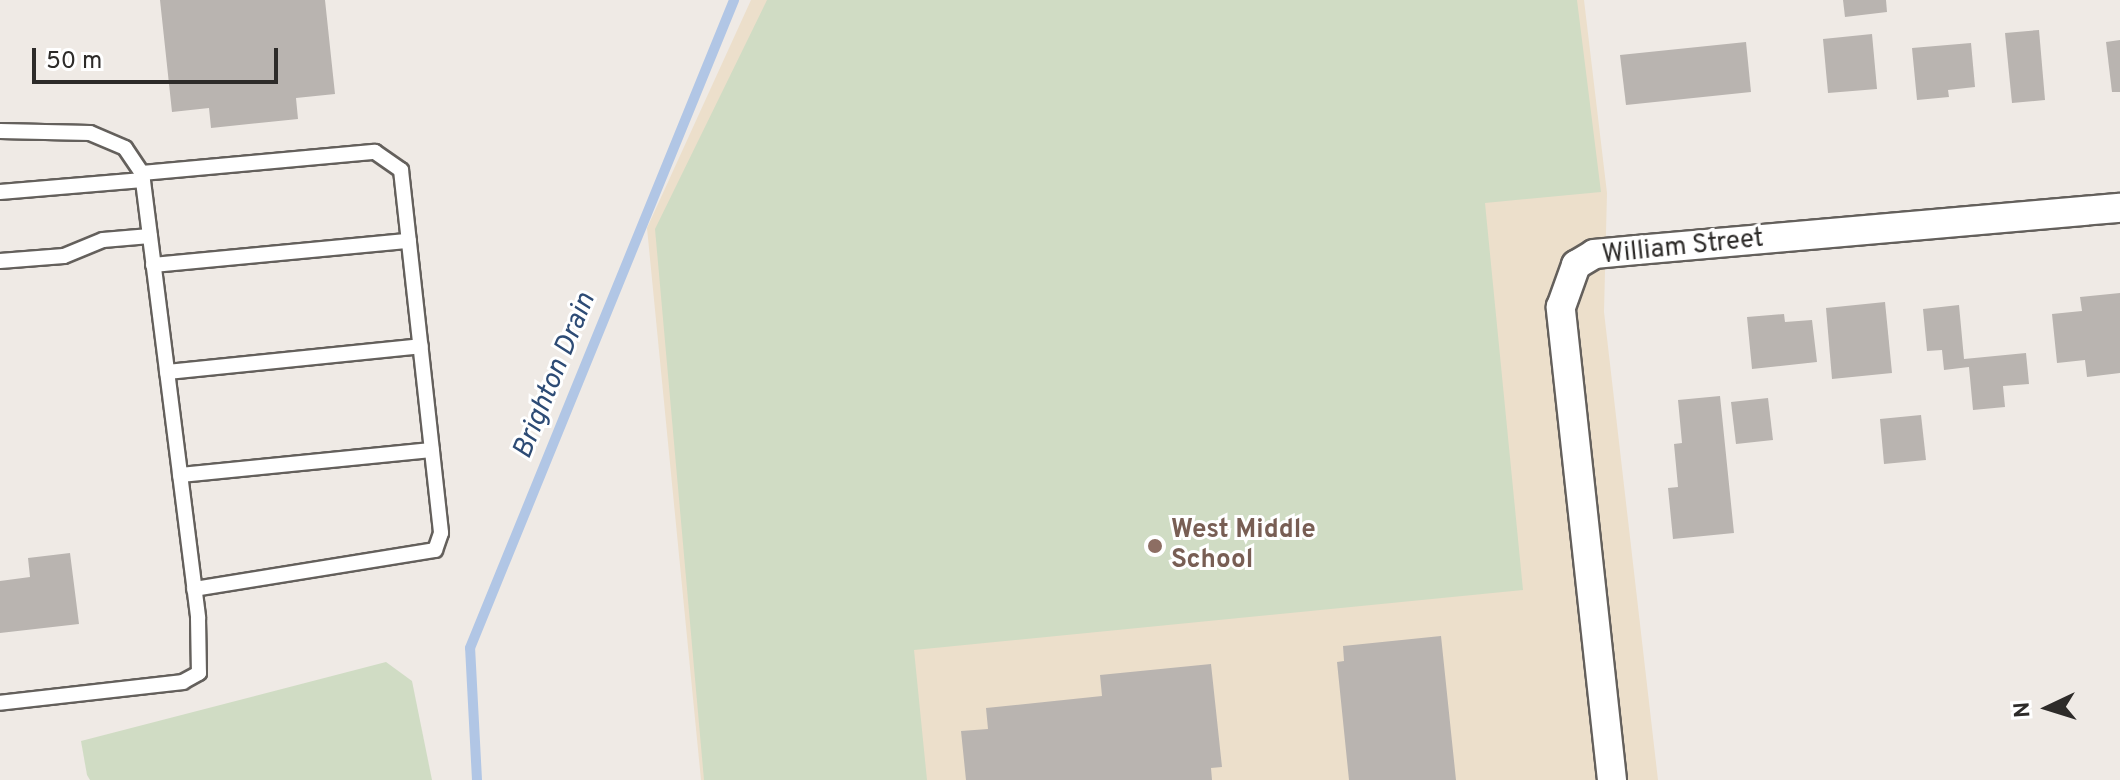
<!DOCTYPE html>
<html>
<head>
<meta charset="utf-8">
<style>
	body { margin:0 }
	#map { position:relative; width:2120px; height:780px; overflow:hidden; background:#efeae5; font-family:Overpass,sans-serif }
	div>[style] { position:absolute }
	.education>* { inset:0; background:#ecdfcb }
	.green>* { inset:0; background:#d0dcc4 }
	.stream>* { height:10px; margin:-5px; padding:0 5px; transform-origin:5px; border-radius:5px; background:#b1c6e5 }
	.building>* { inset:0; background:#b9b4b0 }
	.roads { filter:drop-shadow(2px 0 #64605c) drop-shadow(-2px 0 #64605c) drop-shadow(0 2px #64605c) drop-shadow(0 -2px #64605c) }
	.lane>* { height:14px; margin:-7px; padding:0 7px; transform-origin:7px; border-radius:7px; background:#fff }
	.street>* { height:28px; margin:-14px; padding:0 14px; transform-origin:14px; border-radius:14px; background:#fff }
	.dots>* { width:22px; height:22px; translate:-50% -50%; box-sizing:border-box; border:4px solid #fff; border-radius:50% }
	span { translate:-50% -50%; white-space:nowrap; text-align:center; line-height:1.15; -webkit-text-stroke:6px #fff; paint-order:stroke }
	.street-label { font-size:26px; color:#2d2b29 }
	.education-label { font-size:26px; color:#785e54; font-weight:700 }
	.left { translate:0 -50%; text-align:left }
	.water-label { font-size:28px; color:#2d4b75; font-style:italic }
	.north { position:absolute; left:2008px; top:668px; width:80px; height:80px; -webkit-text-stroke:6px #fff; paint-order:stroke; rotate:266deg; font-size:22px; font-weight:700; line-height:32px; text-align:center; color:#2d2b29 }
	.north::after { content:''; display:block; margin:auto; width:28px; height:36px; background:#2d2b29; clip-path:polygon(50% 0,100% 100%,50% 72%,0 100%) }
	.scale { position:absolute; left:32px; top:48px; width:246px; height:36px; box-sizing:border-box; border:4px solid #2d2b29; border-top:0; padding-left:10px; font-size:24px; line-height:28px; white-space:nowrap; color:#2d2b29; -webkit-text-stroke:6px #fff; paint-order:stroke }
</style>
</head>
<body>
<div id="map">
	<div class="education">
		<i style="clip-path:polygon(751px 0,1584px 0,1607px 193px,1604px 312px,1658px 780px,701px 780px,647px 228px)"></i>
	</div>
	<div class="green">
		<i style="clip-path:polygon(767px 0,1577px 0,1601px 192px,1485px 203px,1523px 590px,914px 650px,927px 780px,704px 780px,655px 229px)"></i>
		<i style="clip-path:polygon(386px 662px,412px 681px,432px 780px,90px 780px,87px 775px,81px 741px)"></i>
	</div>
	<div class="stream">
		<i style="left:477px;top:780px;width:132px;rotate:-93deg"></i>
		<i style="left:470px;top:648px;width:700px;rotate:-67.83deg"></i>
	</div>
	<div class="building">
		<i style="clip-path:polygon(160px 0,325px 0,335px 94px,296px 98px,298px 119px,211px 128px,209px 108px,172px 112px)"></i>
		<i style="clip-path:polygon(1843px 0,1886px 0,1887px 12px,1845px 17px)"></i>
		<i style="clip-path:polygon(2039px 30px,2045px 100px,2012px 103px,2005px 33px)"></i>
		<i style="clip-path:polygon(1872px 34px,1877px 89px,1828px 93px,1823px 39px)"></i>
		<i style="clip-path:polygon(2120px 40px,2120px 92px,2112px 92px,2106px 42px)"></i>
		<i style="clip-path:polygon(1746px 42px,1751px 92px,1626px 105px,1620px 55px)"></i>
		<i style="clip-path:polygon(1971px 43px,1975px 87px,1948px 90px,1949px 97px,1917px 100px,1912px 48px)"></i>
		<i style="clip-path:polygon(2120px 293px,2120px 373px,2087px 377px,2085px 360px,2057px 363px,2052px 314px,2082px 311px,2080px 297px)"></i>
		<i style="clip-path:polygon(1885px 302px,1892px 373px,1832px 379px,1826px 308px)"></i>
		<i style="clip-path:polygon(1959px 305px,1964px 359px,2026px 353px,2029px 384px,2003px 386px,2005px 407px,1973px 410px,1969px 367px,1944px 370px,1942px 350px,1927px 351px,1923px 309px)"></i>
		<i style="clip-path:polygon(1784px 314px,1785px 322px,1812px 320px,1817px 362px,1752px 369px,1747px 317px)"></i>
		<i style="clip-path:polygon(1720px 396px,1734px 533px,1673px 539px,1668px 488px,1678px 487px,1674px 444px,1682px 443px,1678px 400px)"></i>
		<i style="clip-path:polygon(1768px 398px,1773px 440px,1736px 444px,1731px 402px)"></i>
		<i style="clip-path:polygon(1921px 415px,1926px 460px,1884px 464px,1880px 419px)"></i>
		<i style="clip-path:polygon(70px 553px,79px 624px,0 633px,0 581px,30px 577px,28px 558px)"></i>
		<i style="clip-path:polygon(1441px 636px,1456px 780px,1349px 780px,1337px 662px,1344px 661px,1343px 646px)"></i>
		<i style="clip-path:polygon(1211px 664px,1222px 767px,1211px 768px,1212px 780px,966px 780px,961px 731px,988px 729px,986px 708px,1102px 696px,1100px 675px)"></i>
	</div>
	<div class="roads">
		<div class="lane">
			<i style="left:0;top:131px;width:90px;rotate:1.3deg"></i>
			<i style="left:90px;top:133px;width:38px;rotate:23deg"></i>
			<i style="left:125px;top:148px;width:30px;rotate:56deg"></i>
			<i style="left:142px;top:173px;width:449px;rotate:82.8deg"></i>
			<i style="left:198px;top:618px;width:55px;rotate:89deg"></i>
			<i style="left:199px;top:673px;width:18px;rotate:151deg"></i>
			<i style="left:183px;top:682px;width:184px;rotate:173.5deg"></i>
			<i style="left:142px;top:173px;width:234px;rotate:-5.2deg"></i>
			<i style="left:375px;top:152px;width:32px;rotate:35deg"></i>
			<i style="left:401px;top:170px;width:365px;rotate:83.7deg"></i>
			<i style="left:441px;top:533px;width:18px;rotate:109deg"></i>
			<i style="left:435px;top:550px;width:244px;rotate:170.8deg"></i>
			<i style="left:0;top:192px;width:143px;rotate:-4.8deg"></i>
			<i style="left:0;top:261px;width:64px;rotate:-4.5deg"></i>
			<i style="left:64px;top:256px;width:42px;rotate:-22.3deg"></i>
			<i style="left:103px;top:240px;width:47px;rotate:-4.9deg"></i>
			<i style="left:153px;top:265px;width:257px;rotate:-5.4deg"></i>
			<i style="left:167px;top:372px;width:255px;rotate:-5.8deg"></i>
			<i style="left:180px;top:475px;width:253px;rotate:-5.7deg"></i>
		</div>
		<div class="street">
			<i style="left:1612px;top:780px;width:476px;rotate:-96.2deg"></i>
			<i style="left:1561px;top:307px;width:45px;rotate:-70.3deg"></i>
			<i style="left:1576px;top:265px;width:21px;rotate:-31deg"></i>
			<i style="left:1594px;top:254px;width:43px;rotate:-5.3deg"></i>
			<i style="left:1637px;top:250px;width:485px;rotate:-5deg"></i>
		</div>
	</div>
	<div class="dots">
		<i style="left:1155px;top:546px;background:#8d6e63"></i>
	</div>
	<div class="street-label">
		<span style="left:1683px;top:248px;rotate:-6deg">William Street</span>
	</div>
	<div class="education-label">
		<span class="left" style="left:1171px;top:546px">West Middle<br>School</span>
	</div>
	<div class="water-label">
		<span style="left:555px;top:376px;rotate:-68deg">Brighton Drain</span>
	</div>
	<div class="north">N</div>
	<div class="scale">50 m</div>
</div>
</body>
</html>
